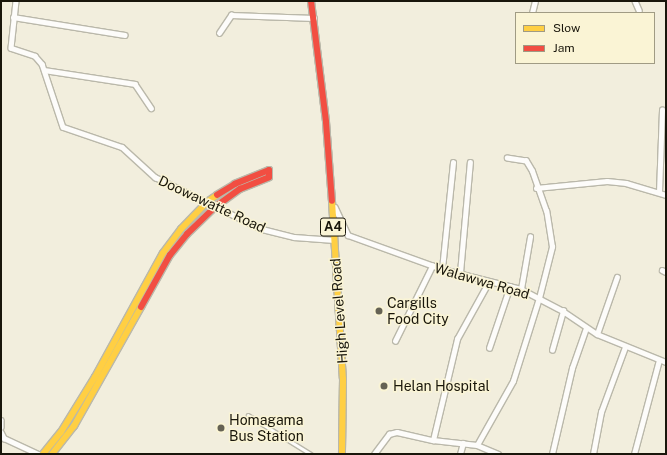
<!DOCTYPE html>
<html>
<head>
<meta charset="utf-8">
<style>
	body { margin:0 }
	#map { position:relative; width:667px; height:455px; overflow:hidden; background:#f2eedd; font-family:"Public Sans",sans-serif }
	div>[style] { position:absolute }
	.roads { filter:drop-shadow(1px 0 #bab8aa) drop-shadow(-1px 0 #bab8aa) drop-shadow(0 1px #bab8aa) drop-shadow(0 -1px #bab8aa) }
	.lane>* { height:2.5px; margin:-1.25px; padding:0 1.25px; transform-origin:1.25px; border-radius:1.25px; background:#fdfcfa }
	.street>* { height:4.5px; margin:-2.25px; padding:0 2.25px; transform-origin:2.25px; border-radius:2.25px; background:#fdfcfa }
	.slow>* { height:6px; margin:-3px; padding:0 3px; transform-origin:3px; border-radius:3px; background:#ffcf43 }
	.jam>* { height:6px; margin:-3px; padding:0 3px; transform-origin:3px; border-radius:3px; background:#f24e42 }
	.dots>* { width:11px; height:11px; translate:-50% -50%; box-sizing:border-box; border:2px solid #faf4d5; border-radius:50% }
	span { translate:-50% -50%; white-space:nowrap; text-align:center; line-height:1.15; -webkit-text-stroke:3px #faf4d5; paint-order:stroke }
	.shield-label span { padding:1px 3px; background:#faf4d5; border:1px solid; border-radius:3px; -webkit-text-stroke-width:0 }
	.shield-label { font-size:13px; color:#19160b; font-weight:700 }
	.street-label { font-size:14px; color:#19160b }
	.poi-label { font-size:14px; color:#19160b }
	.left { translate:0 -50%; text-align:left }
	.frame { position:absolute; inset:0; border:2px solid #19160b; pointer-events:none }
	.legend { position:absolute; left:515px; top:12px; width:140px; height:52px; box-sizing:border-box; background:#faf4d5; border:1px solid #a09b84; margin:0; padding:5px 7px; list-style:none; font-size:12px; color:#19160b }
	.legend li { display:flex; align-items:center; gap:8px; height:20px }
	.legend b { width:20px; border:1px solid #a09b84 }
</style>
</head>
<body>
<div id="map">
	<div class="roads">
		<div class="lane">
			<i style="left:248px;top:415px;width:74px;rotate:31.8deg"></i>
		</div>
		<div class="street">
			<i style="left:16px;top:1px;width:47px;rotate:96.1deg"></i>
			<i style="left:11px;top:48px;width:25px;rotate:18deg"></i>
			<i style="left:35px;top:56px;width:11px;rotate:49deg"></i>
			<i style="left:42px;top:64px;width:66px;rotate:71.6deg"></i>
			<i style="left:63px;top:127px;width:62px;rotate:18.7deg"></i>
			<i style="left:122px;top:147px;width:45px;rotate:42.3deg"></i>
			<i style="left:155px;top:177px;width:119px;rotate:25.9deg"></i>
			<i style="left:262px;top:229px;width:33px;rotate:14deg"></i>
			<i style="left:294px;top:237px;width:40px;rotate:4.3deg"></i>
			<i style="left:635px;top:1px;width:10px;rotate:66deg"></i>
			<i style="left:532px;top:13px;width:12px;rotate:-76deg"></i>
			<i style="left:13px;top:17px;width:113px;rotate:9.1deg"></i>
			<i style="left:219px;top:33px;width:22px;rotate:-56deg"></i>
			<i style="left:231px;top:15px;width:83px;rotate:2.1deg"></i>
			<i style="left:44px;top:70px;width:92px;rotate:8.7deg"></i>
			<i style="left:135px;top:84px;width:29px;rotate:56deg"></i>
			<i style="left:536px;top:188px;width:71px;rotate:-5.6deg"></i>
			<i style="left:607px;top:181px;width:19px;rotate:6deg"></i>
			<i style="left:626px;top:183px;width:42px;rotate:16.7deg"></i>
			<i style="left:659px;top:192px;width:82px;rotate:-87.9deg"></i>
			<i style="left:335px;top:207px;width:31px;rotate:65deg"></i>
			<i style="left:348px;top:235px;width:100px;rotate:19.9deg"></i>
			<i style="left:442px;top:269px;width:81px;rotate:14.2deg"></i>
			<i style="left:521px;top:289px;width:47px;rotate:27.6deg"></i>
			<i style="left:563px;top:311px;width:41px;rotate:34.1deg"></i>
			<i style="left:597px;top:334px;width:74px;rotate:22.1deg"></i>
			<i style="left:442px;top:269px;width:107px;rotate:-84.1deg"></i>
			<i style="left:662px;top:270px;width:4px;rotate:27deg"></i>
			<i style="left:460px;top:273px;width:111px;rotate:-84.9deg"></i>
			<i style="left:521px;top:289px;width:53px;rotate:-80.2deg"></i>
			<i style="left:597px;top:334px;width:60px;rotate:-70.7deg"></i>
			<i style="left:395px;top:341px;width:84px;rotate:-63.7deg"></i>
			<i style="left:489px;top:348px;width:65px;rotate:-71.3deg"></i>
			<i style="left:552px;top:350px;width:41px;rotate:-74.2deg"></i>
			<i style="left:1px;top:420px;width:7px;rotate:90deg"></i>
			<i style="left:1px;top:432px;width:7px;rotate:63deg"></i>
			<i style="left:4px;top:438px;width:38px;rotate:25deg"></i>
			<i style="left:433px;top:440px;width:104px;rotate:-76.6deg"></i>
			<i style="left:457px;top:339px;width:64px;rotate:-61deg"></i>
			<i style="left:477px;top:445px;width:73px;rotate:-60.6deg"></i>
			<i style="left:513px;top:381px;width:87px;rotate:-72.6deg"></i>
			<i style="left:539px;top:298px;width:53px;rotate:-75.7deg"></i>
			<i style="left:552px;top:247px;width:36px;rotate:-99deg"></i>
			<i style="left:546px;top:211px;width:42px;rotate:-109.3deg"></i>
			<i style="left:532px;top:171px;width:12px;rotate:-121deg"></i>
			<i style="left:526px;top:161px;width:19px;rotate:-171deg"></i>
			<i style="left:374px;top:454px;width:25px;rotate:-53deg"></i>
			<i style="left:389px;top:434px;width:8px;rotate:-14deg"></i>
			<i style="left:397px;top:432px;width:37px;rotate:13deg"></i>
			<i style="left:433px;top:440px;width:44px;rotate:6.5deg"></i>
			<i style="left:477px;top:445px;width:23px;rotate:23deg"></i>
			<i style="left:460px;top:454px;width:11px;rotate:-75deg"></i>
			<i style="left:552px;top:454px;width:88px;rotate:-76.9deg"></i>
			<i style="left:572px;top:368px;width:42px;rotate:-70.7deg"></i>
			<i style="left:593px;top:454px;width:43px;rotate:-79.2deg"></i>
			<i style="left:601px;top:412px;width:69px;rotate:-69.7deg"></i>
			<i style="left:634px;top:454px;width:97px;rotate:-75.1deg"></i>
		</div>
		<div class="slow">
			<i style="left:332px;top:201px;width:178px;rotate:86.5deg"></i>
			<i style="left:343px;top:379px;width:75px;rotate:90.8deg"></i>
			<i style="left:43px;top:454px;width:28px;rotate:-51deg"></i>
			<i style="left:61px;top:432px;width:65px;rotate:-58.3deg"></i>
			<i style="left:95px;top:377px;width:141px;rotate:-61.3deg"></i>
			<i style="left:163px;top:253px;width:30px;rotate:-53deg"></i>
			<i style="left:181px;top:229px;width:37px;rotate:-46deg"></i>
			<i style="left:207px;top:202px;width:12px;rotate:-35deg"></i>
			<i style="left:52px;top:454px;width:36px;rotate:-52deg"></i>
			<i style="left:74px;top:426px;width:137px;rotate:-60.6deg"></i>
		</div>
		<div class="jam">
			<i style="left:311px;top:1px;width:122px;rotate:82.9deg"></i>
			<i style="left:326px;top:122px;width:79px;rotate:85.7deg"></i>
			<i style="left:141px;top:307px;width:60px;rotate:-60.9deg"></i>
			<i style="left:170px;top:255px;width:27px;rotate:-51deg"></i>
			<i style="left:187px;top:234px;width:39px;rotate:-44deg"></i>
			<i style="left:215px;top:207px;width:31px;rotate:-36deg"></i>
			<i style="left:240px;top:189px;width:31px;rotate:-22deg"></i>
			<i style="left:269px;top:177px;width:7px;rotate:-90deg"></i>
			<i style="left:269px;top:170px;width:37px;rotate:158deg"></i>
			<i style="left:235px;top:184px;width:21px;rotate:149deg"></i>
		</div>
	</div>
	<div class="dots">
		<i style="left:379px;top:311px;background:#656254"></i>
		<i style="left:384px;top:386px;background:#656254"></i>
		<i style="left:221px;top:428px;background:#656254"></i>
	</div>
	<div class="shield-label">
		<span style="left:333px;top:227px">A4</span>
	</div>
	<div class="street-label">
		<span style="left:212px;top:204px;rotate:25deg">Doowawatte Road</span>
		<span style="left:482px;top:281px;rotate:16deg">Walawwa Road</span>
		<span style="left:339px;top:311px;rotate:-94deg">High Level Road</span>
	</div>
	<div class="poi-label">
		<span class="left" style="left:387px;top:311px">Cargills<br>Food City</span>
		<span class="left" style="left:393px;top:386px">Helan Hospital</span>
		<span class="left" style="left:229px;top:428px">Homagama<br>Bus Station</span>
	</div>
	<div class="frame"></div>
	<ul class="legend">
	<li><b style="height:5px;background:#ffcf43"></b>Slow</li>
	<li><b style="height:5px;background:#f24e42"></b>Jam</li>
	</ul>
</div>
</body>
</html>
